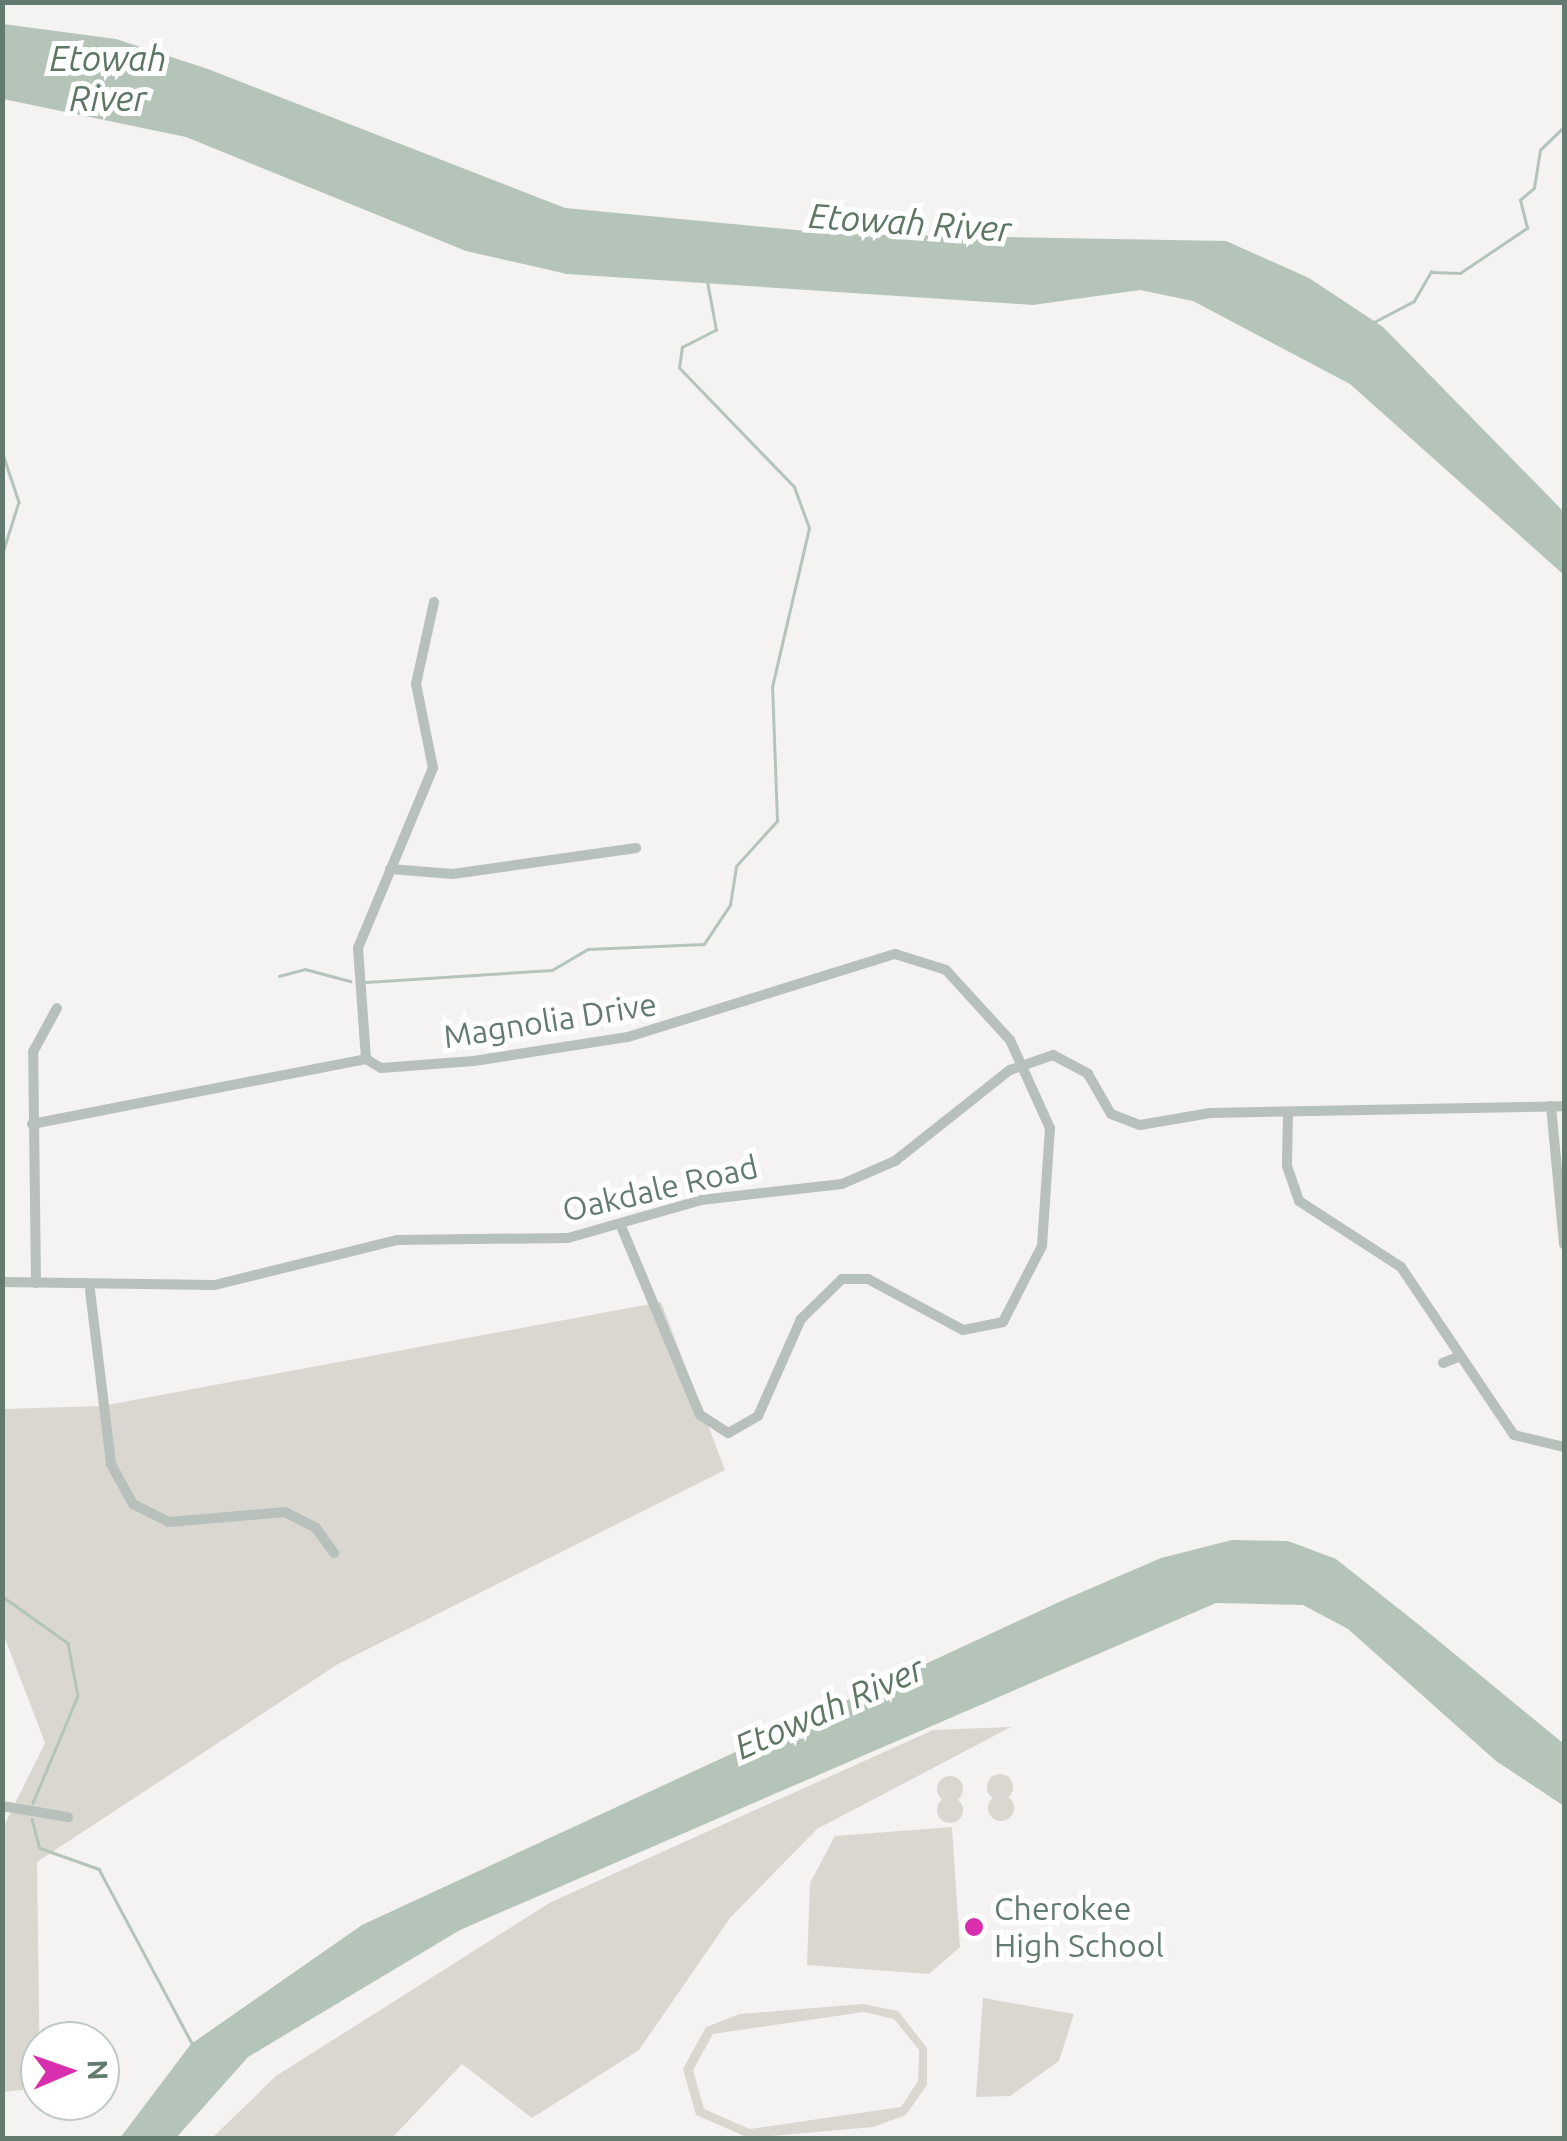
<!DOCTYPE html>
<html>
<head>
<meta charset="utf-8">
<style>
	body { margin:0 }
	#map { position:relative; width:1567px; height:2141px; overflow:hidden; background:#f5f2f2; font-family:Ubuntu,sans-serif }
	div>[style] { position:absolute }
	.green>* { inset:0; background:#dad7d1 }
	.round { border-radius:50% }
	.water>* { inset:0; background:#b4c4b9 }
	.stream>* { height:2.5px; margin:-1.25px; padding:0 1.25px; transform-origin:1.25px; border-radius:1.25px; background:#b4c4b9 }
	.minor>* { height:10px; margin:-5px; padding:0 5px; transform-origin:5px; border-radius:5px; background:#b7c0bb }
	.dots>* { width:28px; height:28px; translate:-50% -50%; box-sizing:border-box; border:5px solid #fff; border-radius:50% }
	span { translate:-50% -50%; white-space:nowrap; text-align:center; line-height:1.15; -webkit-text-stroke:10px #fff; paint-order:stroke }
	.street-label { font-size:32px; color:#627b6e }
	.poi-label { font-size:32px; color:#627b6e }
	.left { translate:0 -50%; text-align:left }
	.water-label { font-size:35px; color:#5d7764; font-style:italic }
	.frame { position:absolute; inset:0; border:5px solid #627b6e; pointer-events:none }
	.north { position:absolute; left:20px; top:2021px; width:100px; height:100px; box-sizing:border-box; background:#fff; border:2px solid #c0cac5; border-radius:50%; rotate:88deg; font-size:28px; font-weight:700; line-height:40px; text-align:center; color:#627b6e }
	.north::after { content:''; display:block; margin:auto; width:35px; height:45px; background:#d92ead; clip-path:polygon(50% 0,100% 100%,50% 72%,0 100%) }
</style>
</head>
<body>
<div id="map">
	<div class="green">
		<i style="clip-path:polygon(661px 1302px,725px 1470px,338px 1664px,37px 1862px,40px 2088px,3px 2092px,3px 1828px,45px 1743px,3px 1633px,3px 1409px,102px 1406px)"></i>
		<i style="clip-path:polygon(1011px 1727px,817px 1829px,730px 1918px,639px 2050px,532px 2118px,462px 2064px,392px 2138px,212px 2138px,276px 2076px,551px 1902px,933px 1730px)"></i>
		<i class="round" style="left:987px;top:1774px;width:26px;height:26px"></i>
		<i class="round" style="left:937px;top:1776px;width:26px;height:26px"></i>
		<i class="round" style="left:988px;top:1795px;width:26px;height:26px"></i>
		<i class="round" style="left:937px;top:1797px;width:26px;height:26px"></i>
		<i style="clip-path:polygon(952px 1827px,960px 1947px,929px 1974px,807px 1965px,810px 1883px,835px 1836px)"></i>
		<i style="clip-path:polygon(983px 1998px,1074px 2014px,1059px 2061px,1010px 2096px,976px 2097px)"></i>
		<i style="clip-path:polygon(evenodd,863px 2004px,898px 2011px,927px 2048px,927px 2085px,906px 2115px,873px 2127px,749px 2138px,696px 2115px,683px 2069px,706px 2027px,740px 2014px,863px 2004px,864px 2012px,894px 2019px,919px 2050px,918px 2081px,901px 2107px,750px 2129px,704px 2109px,693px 2070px,713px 2034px,864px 2012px)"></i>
	</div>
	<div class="water">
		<i style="clip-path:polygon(3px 24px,116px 39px,208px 69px,565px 208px,838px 234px,1226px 241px,1309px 278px,1383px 327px,1564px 512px,1564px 575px,1350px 384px,1193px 301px,1140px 290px,1033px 305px,567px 274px,466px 251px,186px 137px,3px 99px)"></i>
		<i style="clip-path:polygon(1232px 1540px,1288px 1541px,1336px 1559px,1423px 1628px,1564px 1744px,1564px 1806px,1496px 1761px,1348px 1629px,1303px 1605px,1216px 1603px,460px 1930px,248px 2057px,176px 2138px,120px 2138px,191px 2044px,362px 1925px,1059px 1602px,1161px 1558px)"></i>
	</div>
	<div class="stream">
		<i style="left:1374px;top:322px;width:45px;rotate:-27.7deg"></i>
		<i style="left:1414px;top:301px;width:34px;rotate:-60deg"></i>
		<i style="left:1431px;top:272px;width:29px;rotate:2deg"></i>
		<i style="left:1460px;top:273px;width:81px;rotate:-33.9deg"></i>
		<i style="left:1527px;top:228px;width:29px;rotate:-104deg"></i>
		<i style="left:1520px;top:200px;width:18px;rotate:-41deg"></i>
		<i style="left:1534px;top:188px;width:38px;rotate:-81deg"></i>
		<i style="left:1540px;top:150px;width:33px;rotate:-44deg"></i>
		<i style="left:2px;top:451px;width:54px;rotate:71.6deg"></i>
		<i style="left:19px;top:502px;width:57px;rotate:107.5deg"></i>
		<i style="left:279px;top:976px;width:27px;rotate:-15deg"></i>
		<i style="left:305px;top:969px;width:47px;rotate:14.9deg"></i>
		<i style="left:366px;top:982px;width:186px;rotate:-3.7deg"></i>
		<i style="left:552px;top:970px;width:42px;rotate:-30.3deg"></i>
		<i style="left:588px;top:949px;width:116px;rotate:-2.5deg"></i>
		<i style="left:704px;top:944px;width:47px;rotate:-56.3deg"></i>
		<i style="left:730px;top:905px;width:39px;rotate:-81deg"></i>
		<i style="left:736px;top:866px;width:61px;rotate:-47.7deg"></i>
		<i style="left:777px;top:821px;width:134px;rotate:-92.1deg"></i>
		<i style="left:772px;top:687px;width:163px;rotate:-76.9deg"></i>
		<i style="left:809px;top:528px;width:44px;rotate:-110.1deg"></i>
		<i style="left:794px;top:487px;width:165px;rotate:-134deg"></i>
		<i style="left:679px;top:368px;width:21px;rotate:-82deg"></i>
		<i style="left:682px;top:347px;width:38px;rotate:-27deg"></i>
		<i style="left:716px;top:330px;width:55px;rotate:-100.5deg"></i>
		<i style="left:2px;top:1596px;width:81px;rotate:35.5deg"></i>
		<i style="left:68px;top:1643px;width:54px;rotate:79.3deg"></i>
		<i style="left:78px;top:1696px;width:116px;rotate:112.8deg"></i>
		<i style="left:32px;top:1819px;width:30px;rotate:75deg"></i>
		<i style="left:40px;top:1848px;width:63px;rotate:19.6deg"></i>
		<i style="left:99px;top:1869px;width:200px;rotate:61.9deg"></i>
	</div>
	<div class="minor">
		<i style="left:390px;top:869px;width:63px;rotate:4.5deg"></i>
		<i style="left:453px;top:874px;width:185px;rotate:-8.1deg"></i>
		<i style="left:366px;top:1059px;width:111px;rotate:-94.1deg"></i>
		<i style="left:358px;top:948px;width:195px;rotate:-67.4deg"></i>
		<i style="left:433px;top:768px;width:86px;rotate:-101.4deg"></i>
		<i style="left:416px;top:684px;width:84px;rotate:-77.6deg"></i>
		<i style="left:1551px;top:1106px;width:139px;rotate:84.6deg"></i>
		<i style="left:1288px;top:1112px;width:54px;rotate:91.1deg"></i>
		<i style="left:1287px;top:1166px;width:37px;rotate:71deg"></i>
		<i style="left:1299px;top:1201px;width:121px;rotate:32.9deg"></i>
		<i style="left:1401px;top:1267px;width:202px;rotate:56.1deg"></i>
		<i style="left:1514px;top:1435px;width:51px;rotate:13.5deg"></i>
		<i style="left:32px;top:1124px;width:340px;rotate:-11deg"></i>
		<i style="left:366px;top:1059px;width:17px;rotate:31deg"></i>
		<i style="left:381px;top:1068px;width:93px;rotate:-4.3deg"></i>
		<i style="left:474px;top:1061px;width:156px;rotate:-8.9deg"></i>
		<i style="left:628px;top:1037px;width:280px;rotate:-17.3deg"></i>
		<i style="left:895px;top:954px;width:53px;rotate:17.4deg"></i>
		<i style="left:946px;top:970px;width:95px;rotate:47.6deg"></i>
		<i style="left:1010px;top:1040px;width:97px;rotate:65.6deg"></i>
		<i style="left:1050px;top:1128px;width:118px;rotate:93.9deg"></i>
		<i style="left:1042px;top:1246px;width:85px;rotate:117.2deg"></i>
		<i style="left:1003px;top:1322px;width:41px;rotate:168.7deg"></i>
		<i style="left:963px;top:1330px;width:108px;rotate:-151.8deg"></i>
		<i style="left:868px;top:1279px;width:26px;rotate:180deg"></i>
		<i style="left:842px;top:1279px;width:57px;rotate:135.7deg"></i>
		<i style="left:801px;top:1319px;width:106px;rotate:113.9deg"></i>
		<i style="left:758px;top:1416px;width:34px;rotate:150deg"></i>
		<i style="left:728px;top:1433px;width:33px;rotate:-147deg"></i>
		<i style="left:700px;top:1415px;width:205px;rotate:-112.7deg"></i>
		<i style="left:2px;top:1282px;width:213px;rotate:0.8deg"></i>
		<i style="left:215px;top:1285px;width:187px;rotate:-13.9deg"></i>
		<i style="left:397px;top:1240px;width:171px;rotate:-0.7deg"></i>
		<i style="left:568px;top:1238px;width:138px;rotate:-15.9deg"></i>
		<i style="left:701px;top:1200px;width:142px;rotate:-6.5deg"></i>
		<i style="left:842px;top:1184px;width:58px;rotate:-23.5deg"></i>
		<i style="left:895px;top:1161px;width:147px;rotate:-38.4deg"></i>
		<i style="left:1010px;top:1070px;width:46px;rotate:-19.2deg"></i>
		<i style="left:1053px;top:1055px;width:40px;rotate:28deg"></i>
		<i style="left:1088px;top:1074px;width:46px;rotate:60.1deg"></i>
		<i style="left:1111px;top:1114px;width:31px;rotate:21deg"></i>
		<i style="left:1140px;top:1125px;width:71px;rotate:-9.7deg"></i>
		<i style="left:1210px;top:1113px;width:354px;rotate:-1.1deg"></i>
		<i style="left:36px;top:1283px;width:231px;rotate:-90.7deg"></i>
		<i style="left:33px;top:1052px;width:50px;rotate:-61.4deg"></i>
		<i style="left:90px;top:1290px;width:175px;rotate:83.1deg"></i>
		<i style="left:111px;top:1464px;width:46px;rotate:61.2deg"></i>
		<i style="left:133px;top:1504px;width:40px;rotate:26.6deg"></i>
		<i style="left:169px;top:1522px;width:116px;rotate:-4.9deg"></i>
		<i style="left:285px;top:1512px;width:35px;rotate:27deg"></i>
		<i style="left:316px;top:1528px;width:31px;rotate:54deg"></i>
		<i style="left:1443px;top:1363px;width:16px;rotate:-22deg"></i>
		<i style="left:2px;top:1806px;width:67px;rotate:9.5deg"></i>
	</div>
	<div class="dots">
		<i style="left:974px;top:1927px;background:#d92ead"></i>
	</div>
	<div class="street-label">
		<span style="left:550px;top:1020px;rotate:-9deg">Magnolia Drive</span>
		<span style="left:660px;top:1188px;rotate:-13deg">Oakdale Road</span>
	</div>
	<div class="poi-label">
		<span class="left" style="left:994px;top:1927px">Cherokee<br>High School</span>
	</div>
	<div class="water-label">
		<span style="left:108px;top:78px">Etowah<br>River</span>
		<span style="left:910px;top:222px;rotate:4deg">Etowah River</span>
		<span style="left:829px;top:1707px;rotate:-24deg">Etowah River</span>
	</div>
	<div class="frame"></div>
	<div class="north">N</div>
</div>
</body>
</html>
